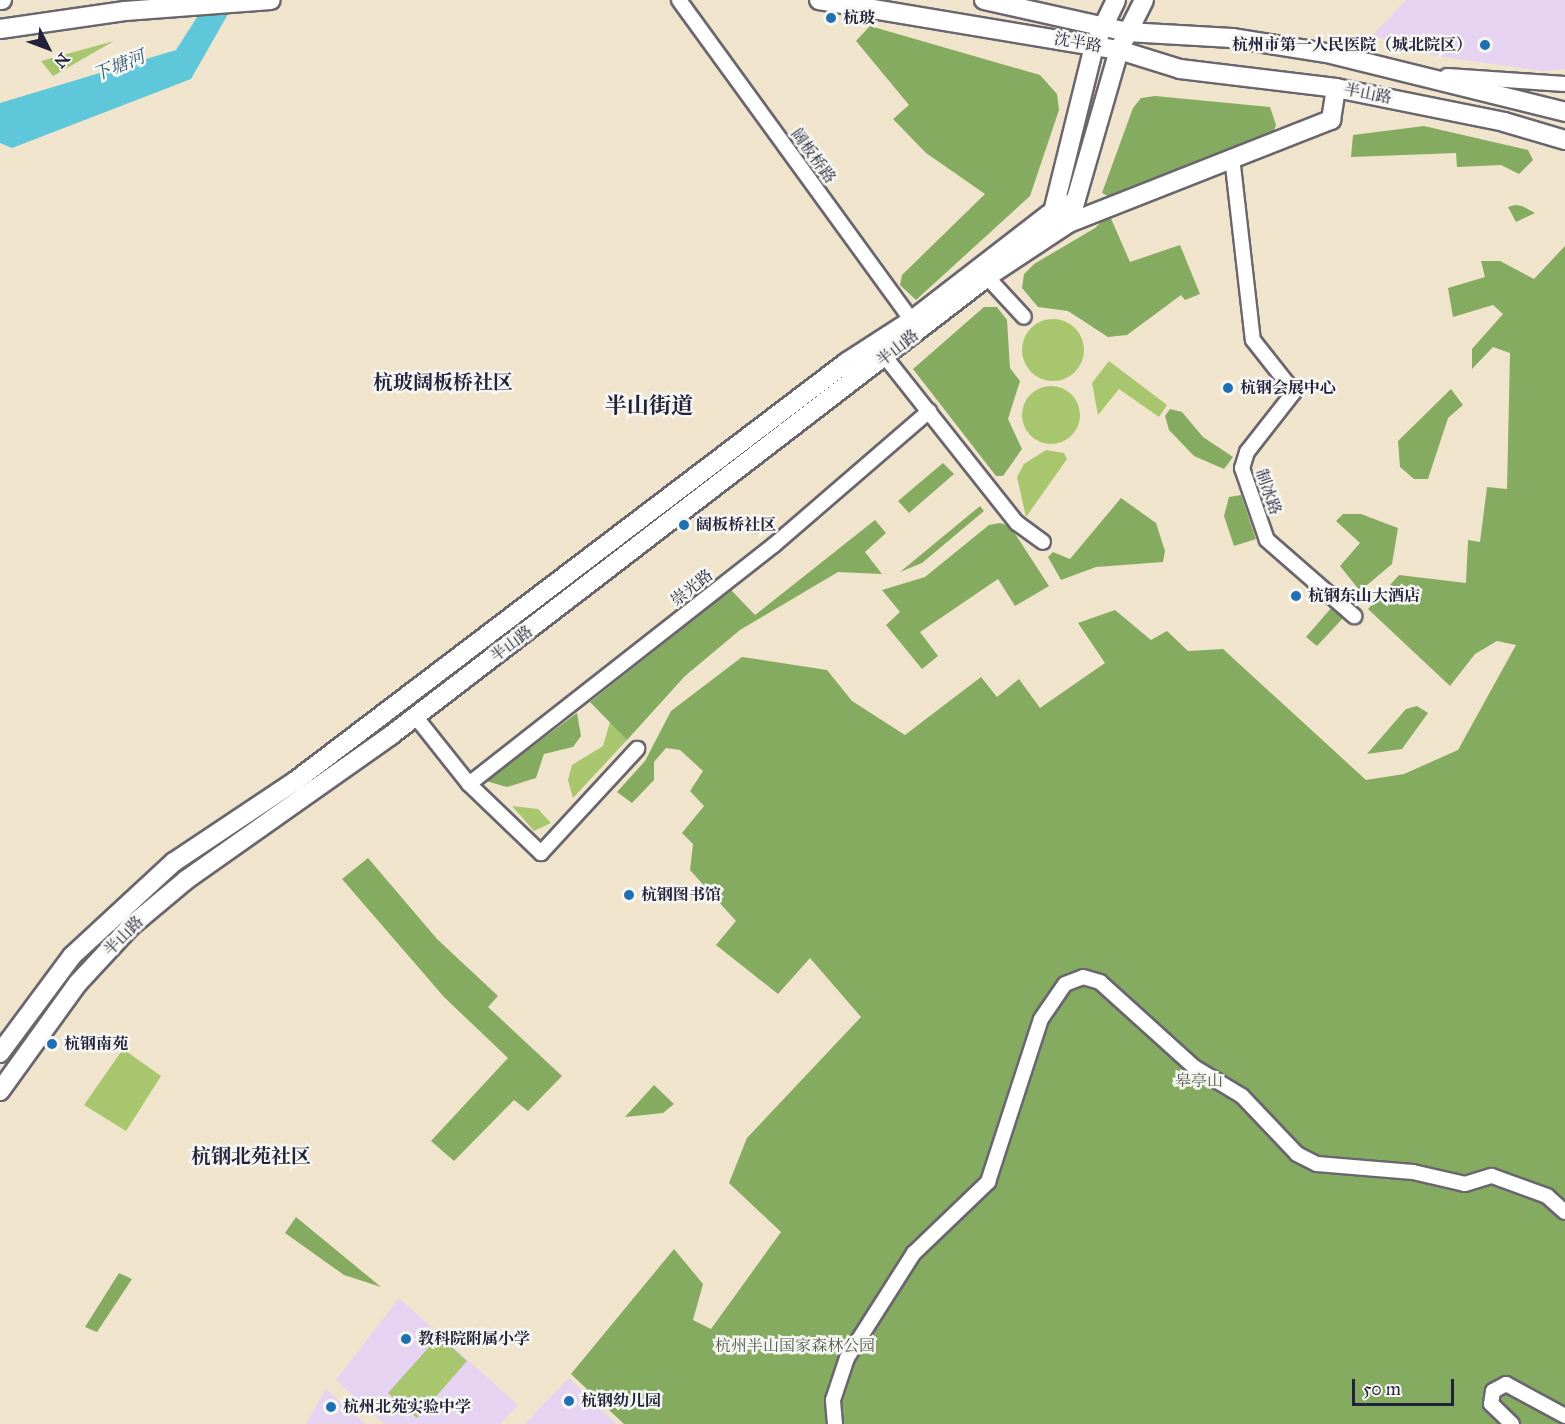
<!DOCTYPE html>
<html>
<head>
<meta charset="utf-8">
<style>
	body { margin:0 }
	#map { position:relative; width:1565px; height:1424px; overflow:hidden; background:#f1e4cd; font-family:"IM FELL Great Primer","Noto Serif SC",serif }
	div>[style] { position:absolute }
	.built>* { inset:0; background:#e5d3f1 }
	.green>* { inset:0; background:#a7c66e }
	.round { border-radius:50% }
	.forest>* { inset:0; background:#85ab61 }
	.water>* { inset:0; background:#5ec7da }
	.roads { filter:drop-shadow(2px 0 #6a666e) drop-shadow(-2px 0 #6a666e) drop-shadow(0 2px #6a666e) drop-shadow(0 -2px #6a666e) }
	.minor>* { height:14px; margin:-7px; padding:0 7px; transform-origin:7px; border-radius:7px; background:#fff }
	.major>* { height:18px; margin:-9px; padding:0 9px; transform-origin:9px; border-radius:9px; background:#fff }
	.dots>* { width:16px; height:16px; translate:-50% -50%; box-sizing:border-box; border:3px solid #f6f6f2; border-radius:50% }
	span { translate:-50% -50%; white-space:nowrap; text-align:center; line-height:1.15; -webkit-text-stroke:5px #f6f6f2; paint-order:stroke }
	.poi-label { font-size:16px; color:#22223b; font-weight:700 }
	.left { translate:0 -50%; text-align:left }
	.right { translate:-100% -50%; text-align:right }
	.street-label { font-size:16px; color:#22223b }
	.park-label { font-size:16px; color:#515b4d }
	.water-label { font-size:18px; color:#375c73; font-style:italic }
	.quarter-label { font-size:20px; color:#22223b; font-weight:700 }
	.district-label { font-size:22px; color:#22223b; font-weight:700 }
	.north { position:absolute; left:18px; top:18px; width:60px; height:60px; -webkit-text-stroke:4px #f6f6f2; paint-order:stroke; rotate:132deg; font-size:16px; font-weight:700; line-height:24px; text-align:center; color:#22223b }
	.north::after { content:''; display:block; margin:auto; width:21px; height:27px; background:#22223b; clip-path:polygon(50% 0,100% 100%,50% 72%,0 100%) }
	.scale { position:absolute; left:1352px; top:1379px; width:102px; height:27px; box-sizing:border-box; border:3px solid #22223b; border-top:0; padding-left:8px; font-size:18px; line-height:21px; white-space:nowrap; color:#22223b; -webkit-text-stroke:4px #f6f6f2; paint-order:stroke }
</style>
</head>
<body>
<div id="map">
	<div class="built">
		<i style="clip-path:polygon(1406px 0,1565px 0,1565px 69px,1543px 71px,1436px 56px,1373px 35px)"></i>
		<i style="clip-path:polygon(399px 1298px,518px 1405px,500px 1424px,384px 1424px,336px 1380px)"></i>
		<i style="clip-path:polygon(569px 1378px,616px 1424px,525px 1424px)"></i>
		<i style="clip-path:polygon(326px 1389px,365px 1424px,306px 1424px)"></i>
	</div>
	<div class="green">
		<i style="clip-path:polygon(114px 41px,53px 76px,41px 61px)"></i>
		<i class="round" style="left:1022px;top:319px;width:62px;height:62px"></i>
		<i style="clip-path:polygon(1109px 361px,1167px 405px,1159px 417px,1119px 389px,1098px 415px,1092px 383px)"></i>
		<i class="round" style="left:1022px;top:386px;width:58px;height:58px"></i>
		<i style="clip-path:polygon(1046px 450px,1064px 453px,1067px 459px,1026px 517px,1017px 477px,1024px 464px)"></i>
		<i style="clip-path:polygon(610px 722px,627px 740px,573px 798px,568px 780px,572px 765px,603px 746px)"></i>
		<i style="clip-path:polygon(512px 806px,538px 809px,551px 823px,534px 831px)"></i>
		<i style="clip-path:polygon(123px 1049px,161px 1076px,126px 1131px,84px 1105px)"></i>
		<i style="clip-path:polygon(439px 1336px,467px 1361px,417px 1418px,388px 1393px)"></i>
	</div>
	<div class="forest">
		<i style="clip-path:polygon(870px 26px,1040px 75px,1057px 94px,1059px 110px,1030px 196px,916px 300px,900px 285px,902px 275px,985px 194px,926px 153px,893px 119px,909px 105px,856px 41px)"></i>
		<i style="clip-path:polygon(1155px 96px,1270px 107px,1276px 125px,1273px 133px,1117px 199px,1110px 197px,1102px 193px,1133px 108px,1141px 98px)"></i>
		<i style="clip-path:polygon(1424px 126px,1528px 150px,1533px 160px,1519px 174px,1501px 165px,1457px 167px,1456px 153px,1351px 157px,1353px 135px)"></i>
		<i style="clip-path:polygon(1515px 205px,1522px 206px,1535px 213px,1516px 222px,1508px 207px)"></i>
		<i style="clip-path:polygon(1109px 214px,1130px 262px,1180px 245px,1200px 294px,1185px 300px,1181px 295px,1127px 335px,1108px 337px,1068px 311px,1038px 307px,1022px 288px,1024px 274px,1034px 264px,1095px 228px)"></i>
		<i style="clip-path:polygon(1565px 246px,1565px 1424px,624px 1424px,571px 1374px,674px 1249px,703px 1284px,693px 1320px,711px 1329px,781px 1232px,729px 1183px,747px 1138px,861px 1017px,810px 958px,778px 994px,716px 945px,736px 921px,690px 870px,693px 844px,682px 833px,704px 806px,690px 791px,703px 771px,680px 750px,666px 748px,654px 762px,654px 780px,632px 803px,617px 792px,645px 761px,671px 711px,742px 657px,827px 670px,852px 701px,905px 735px,981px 677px,997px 697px,1019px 679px,1040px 708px,1105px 663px,1078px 623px,1115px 610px,1151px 640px,1167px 631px,1188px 651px,1223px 649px,1366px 780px,1404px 774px,1458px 750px,1516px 645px,1497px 641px,1475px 654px,1450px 686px,1368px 609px,1399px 575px,1466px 583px,1468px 540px,1480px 542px,1487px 487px,1507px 489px,1510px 353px,1493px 347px,1472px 369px,1472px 349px,1503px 314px,1493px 305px,1453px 317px,1448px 288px,1485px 277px,1481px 261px,1500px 261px,1534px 279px)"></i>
		<i style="clip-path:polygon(984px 307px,997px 307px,1007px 320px,1010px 368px,1020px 381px,1008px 419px,1022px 449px,1003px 476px,996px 476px,913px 369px)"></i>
		<i style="clip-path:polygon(1451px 389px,1463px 405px,1448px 418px,1428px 479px,1414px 479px,1400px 467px,1398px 441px)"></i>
		<i style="clip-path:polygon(1170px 409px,1182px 412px,1203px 437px,1233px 457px,1224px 469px,1194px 456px,1169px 430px,1165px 416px)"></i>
		<i style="clip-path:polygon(943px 463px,954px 474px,909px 513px,898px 501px)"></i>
		<i style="clip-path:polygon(1241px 495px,1256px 539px,1234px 546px,1224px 516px,1229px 497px)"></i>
		<i style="clip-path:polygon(1121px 498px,1156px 523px,1165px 551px,1163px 562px,1096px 567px,1061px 580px,1048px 557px,1053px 552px,1070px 559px)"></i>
		<i style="clip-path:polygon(980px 506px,984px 511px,922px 563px,900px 572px)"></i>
		<i style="clip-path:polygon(1343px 514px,1361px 514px,1398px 528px,1392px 564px,1360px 591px,1340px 566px,1360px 543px,1336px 521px)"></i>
		<i style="clip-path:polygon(875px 520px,886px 533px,865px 552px,882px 574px,838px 572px,740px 630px,685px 676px,627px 740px,590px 702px,731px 590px,755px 615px)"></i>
		<i style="clip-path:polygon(1000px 523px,1010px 526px,1049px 586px,1015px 606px,998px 579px,920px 632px,938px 656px,922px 669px,886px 625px,900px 612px,882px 590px,925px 577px,989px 525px)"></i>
		<i style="clip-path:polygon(1332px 607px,1344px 617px,1317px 646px,1306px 637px)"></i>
		<i style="clip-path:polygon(1417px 706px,1428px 713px,1402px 749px,1367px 754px,1406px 709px)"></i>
		<i style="clip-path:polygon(577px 713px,581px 736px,573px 747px,544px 754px,536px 778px,507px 787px,486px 781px)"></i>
		<i style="clip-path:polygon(368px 858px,437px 939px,498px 996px,488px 1007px,562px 1076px,528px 1111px,514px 1100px,454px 1161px,431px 1141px,508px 1058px,444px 997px,342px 879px)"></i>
		<i style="clip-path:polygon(654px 1085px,674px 1104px,663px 1113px,625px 1117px)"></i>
		<i style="clip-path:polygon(296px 1217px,381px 1287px,344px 1275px,285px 1233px)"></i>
		<i style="clip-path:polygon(119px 1273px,132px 1279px,97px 1332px,85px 1327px)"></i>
	</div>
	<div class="water">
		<i style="clip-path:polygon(208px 0,236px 0,191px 79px,12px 148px,0 143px,0 103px,176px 50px)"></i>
	</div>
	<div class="roads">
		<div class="minor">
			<i style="left:679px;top:0;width:404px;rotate:54deg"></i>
			<i style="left:1447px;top:76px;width:118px;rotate:3.9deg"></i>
			<i style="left:1232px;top:157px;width:184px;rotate:83.5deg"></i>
			<i style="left:1253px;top:340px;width:66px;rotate:51.7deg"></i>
			<i style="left:1294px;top:392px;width:76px;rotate:128.1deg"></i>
			<i style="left:1247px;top:452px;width:17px;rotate:107deg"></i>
			<i style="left:1242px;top:468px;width:76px;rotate:70.9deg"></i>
			<i style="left:1267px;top:540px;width:116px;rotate:41.1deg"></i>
			<i style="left:987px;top:277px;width:54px;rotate:47.2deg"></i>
			<i style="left:886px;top:358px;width:211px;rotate:51.6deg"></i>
			<i style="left:1017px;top:523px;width:32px;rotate:36deg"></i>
			<i style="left:415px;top:716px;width:87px;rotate:51.5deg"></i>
			<i style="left:469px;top:784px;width:100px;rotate:43.8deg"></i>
			<i style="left:541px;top:853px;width:142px;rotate:-47.3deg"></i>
			<i style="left:469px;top:784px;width:387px;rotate:-38.1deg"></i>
			<i style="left:774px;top:545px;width:205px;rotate:-40.8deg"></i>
			<i style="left:835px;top:1424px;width:24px;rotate:-95deg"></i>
			<i style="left:833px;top:1400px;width:44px;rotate:-71.6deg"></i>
			<i style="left:847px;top:1358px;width:125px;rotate:-57.5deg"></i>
			<i style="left:914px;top:1253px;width:103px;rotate:-43.8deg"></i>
			<i style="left:988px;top:1182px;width:171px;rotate:-72deg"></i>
			<i style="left:1041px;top:1019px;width:42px;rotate:-55.6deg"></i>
			<i style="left:1065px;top:984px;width:19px;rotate:-21deg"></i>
			<i style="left:1083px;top:977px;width:18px;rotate:16deg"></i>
			<i style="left:1100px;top:982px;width:127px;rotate:42.1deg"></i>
			<i style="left:1194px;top:1067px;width:56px;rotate:31.1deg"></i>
			<i style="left:1242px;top:1096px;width:80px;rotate:46.5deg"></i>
			<i style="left:1297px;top:1154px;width:22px;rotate:27deg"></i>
			<i style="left:1317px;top:1164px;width:96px;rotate:4.8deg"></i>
			<i style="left:1413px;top:1172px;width:53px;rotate:13deg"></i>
			<i style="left:1465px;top:1184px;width:28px;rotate:-17deg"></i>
			<i style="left:1492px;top:1176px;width:59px;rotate:20deg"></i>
			<i style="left:1547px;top:1196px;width:24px;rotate:42deg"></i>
			<i style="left:1512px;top:1424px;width:29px;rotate:-136deg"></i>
			<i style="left:1491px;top:1404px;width:13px;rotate:-81deg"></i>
			<i style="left:1493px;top:1391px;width:15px;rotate:-28deg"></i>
			<i style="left:1506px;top:1384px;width:67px;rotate:28.5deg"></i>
		</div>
		<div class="major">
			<i style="left:0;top:0;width:2px"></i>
			<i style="left:819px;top:0;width:304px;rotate:9.5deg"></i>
			<i style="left:1119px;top:50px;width:64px;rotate:17.3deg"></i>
			<i style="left:1180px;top:69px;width:157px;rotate:6.9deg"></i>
			<i style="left:1336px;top:88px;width:171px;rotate:11.4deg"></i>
			<i style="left:1504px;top:122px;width:64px;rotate:16.4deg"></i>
			<i style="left:984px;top:0;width:147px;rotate:12.6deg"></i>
			<i style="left:1127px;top:32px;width:105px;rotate:3.3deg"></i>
			<i style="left:1232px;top:38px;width:96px;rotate:9deg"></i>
			<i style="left:1327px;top:53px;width:245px;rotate:13.9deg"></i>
			<i style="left:0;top:29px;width:126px;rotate:-8.2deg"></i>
			<i style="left:125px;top:11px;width:146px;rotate:-4.3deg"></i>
			<i style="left:1072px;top:213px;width:170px;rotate:-73.9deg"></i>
			<i style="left:1119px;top:50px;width:56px;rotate:-63.4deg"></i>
			<i style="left:1051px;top:220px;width:179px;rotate:-76.1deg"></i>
			<i style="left:1094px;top:46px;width:51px;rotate:-64.4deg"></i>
			<i style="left:0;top:1053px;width:121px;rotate:-53.4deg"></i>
			<i style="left:72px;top:956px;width:139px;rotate:-42.7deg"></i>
			<i style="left:174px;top:862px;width:144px;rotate:-33.7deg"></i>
			<i style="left:294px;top:782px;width:694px;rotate:-37.22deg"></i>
			<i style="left:847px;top:362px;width:77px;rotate:-32.9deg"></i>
			<i style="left:912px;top:320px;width:172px;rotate:-37.7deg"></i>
			<i style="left:1048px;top:215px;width:31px;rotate:-27deg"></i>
			<i style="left:0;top:1091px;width:133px;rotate:-54.2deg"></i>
			<i style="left:78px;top:983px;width:78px;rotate:-47.1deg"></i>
			<i style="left:131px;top:926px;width:72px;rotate:-39.9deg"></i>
			<i style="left:186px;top:880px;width:250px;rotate:-35.2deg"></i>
			<i style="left:390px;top:736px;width:753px;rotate:-37.55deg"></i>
			<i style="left:987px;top:277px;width:98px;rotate:-33.4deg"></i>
			<i style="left:1069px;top:223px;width:282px;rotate:-21.5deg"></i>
			<i style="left:1331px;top:120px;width:32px;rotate:-81deg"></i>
		</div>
	</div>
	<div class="dots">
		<i style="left:831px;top:18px;background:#1f6fb2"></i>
		<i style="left:1485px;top:45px;background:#1f6fb2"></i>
		<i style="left:1228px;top:388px;background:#1f6fb2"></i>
		<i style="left:684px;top:525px;background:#1f6fb2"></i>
		<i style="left:1296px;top:596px;background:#1f6fb2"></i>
		<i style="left:629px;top:895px;background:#1f6fb2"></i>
		<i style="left:52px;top:1044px;background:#1f6fb2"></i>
		<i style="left:406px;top:1339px;background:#1f6fb2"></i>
		<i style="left:569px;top:1401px;background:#1f6fb2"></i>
		<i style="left:331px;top:1407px;background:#1f6fb2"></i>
	</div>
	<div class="poi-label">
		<span class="left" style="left:843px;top:18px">杭玻</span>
		<span class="right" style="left:1472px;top:45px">杭州市第一人民医院（城北院区）</span>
		<span class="left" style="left:1240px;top:388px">杭钢会展中心</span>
		<span class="left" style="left:696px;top:525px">阔板桥社区</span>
		<span class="left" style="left:1308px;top:596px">杭钢东山大酒店</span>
		<span class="left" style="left:641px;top:895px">杭钢图书馆</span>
		<span class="left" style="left:64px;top:1044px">杭钢南苑</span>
		<span class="left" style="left:418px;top:1339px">教科院附属小学</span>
		<span class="left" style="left:581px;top:1401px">杭钢幼儿园</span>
		<span class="left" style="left:343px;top:1407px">杭州北苑实验中学</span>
	</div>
	<div class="street-label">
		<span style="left:1078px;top:43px;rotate:10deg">沈半路</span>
		<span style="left:1368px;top:94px;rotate:11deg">半山路</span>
		<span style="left:813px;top:156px;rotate:54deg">阔板桥路</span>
		<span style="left:898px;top:348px;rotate:-38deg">半山路</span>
		<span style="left:1268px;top:492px;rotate:71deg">制冰路</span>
		<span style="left:692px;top:588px;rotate:-38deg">崇光路</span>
		<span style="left:512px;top:644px;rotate:-37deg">半山路</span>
		<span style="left:124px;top:936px;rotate:-45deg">半山路</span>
	</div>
	<div class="park-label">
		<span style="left:1199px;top:1081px">皋亭山</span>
		<span style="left:795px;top:1346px">杭州半山国家森林公园</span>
	</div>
	<div class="water-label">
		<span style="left:119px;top:66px;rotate:-22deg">下塘河</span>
	</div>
	<div class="quarter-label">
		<span style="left:443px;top:382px">杭玻阔板桥社区</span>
		<span style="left:251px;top:1156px">杭钢北苑社区</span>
	</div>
	<div class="district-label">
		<span style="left:649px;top:406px">半山街道</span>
	</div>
	<div class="north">N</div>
	<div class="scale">50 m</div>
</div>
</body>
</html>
